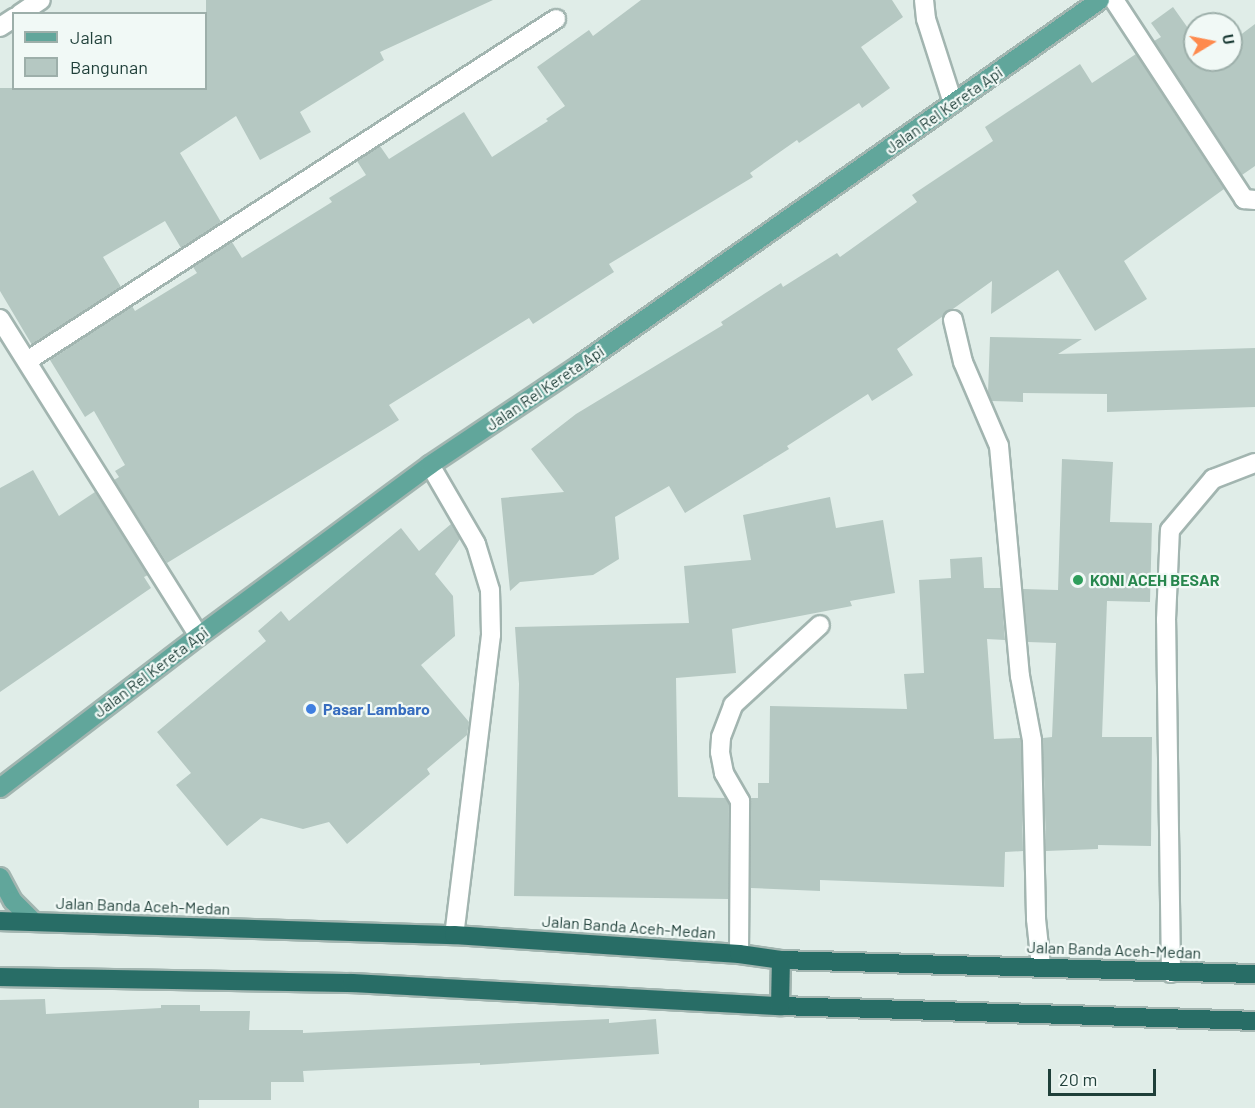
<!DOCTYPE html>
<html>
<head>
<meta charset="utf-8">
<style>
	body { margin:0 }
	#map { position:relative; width:1255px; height:1108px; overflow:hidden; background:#e0ede8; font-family:Barlow,sans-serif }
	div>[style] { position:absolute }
	.building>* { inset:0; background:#b5c8c2 }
	.roads { filter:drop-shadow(2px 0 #a2b5b0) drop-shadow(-2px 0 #a2b5b0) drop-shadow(0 2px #a2b5b0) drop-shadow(0 -2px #a2b5b0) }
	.minor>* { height:18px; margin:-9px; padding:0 9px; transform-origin:9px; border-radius:9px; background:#fff }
	.major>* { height:18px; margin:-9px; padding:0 9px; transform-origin:9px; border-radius:9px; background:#61a69b }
	.highway>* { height:18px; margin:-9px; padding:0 9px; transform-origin:9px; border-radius:9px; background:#286d66 }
	.dots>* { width:16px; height:16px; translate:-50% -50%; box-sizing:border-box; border:3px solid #f1f9f6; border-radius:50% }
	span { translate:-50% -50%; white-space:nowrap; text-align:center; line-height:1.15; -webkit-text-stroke:4.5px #f1f9f6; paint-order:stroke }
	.street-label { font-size:16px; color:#1f3f39 }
	.leisure-label { font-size:16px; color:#27864d; font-weight:700 }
	.left { translate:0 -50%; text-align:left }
	.shop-label { font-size:16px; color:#366cbe; font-weight:700 }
	.legend { position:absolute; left:12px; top:12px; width:195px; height:78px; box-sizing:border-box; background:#f1f9f6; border:2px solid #9dafaa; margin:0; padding:8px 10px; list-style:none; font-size:18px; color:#1f3f39 }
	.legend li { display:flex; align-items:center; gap:12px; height:30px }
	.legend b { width:30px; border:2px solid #9dafaa }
	.north { position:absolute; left:1183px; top:12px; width:60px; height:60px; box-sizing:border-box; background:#f1f9f6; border:2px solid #9dafaa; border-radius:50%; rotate:80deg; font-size:16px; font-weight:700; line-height:24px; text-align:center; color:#1f3f39 }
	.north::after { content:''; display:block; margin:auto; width:21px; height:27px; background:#fe8a4d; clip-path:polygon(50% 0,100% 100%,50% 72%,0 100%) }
	.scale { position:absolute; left:1048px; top:1069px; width:108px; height:27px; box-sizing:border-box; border:3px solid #1f3f39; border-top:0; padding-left:8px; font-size:18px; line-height:21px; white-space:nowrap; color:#1f3f39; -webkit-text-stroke:4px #f1f9f6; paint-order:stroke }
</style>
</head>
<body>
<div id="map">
	<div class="building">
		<i style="clip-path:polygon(206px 0,493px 0,380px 52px,384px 60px,300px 112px,311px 132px,260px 160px,236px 116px,180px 153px,221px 222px,181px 248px,165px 221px,103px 257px,121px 287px,32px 345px,0 291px,0 88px,206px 88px)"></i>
		<i style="clip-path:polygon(641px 0,892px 0,903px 17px,861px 47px,890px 88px,862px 108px,859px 103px,799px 143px,797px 140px,750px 173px,753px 177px,609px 264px,614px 272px,533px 324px,529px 318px,389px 405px,399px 420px,167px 563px,114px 480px,119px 477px,115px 471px,125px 465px,94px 411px,85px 417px,50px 360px,132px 306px,135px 311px,197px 273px,193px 267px,232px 242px,242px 258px,332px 202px,329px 198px,366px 175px,357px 161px,380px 146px,389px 159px,464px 112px,492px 157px,548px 121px,546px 119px,565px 106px,537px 67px,589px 30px,593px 36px)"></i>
		<i style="clip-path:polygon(1173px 7px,1195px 38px,1195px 60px,1231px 60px,1231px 42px,1255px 24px,1255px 166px,1242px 175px,1154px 41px,1161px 37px,1151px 23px)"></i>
		<i style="clip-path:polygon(1136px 54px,1224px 189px,1124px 261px,1147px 299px,1095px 331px,1058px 270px,991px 314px,992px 281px,897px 349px,913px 375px,872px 401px,868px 394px,787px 446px,789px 449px,685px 513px,669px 486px,615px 517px,619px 559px,593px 575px,520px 582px,510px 591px,501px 498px,564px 492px,531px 449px,576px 414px,723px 325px,721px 322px,781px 283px,783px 287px,837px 253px,840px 257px,917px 202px,912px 195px,993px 141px,985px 127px,1080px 64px,1092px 83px)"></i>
		<i style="clip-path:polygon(990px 337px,1082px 339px,1058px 354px,1255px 348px,1255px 407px,1107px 412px,1107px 394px,1023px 393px,1023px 402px,992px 401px,988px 393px)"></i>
		<i style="clip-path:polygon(1062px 459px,1113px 462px,1110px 522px,1152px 523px,1150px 602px,1107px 601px,1102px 737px,1152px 737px,1151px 846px,1098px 845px,1098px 849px,1046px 851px,1043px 738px,1052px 737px,1056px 643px,1028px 642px,1023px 589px,1058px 590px)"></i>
		<i style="clip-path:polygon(33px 470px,59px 516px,95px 492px,148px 575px,144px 577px,151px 588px,0 692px,0 488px)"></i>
		<i style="clip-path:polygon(830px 497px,836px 528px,883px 520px,895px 593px,850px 601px,852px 606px,732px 629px,736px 673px,676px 678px,678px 797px,725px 798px,729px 804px,728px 899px,514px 896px,519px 684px,515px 627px,689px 623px,684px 566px,751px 560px,743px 515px)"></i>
		<i style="clip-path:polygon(451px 524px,460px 539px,435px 574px,453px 596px,455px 636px,421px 665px,469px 722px,467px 735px,427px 769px,430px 774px,347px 844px,329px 822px,303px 829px,261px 818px,227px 846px,176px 785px,191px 773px,157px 732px,266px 641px,258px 631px,281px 611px,289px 621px,401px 528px,419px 551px)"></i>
		<i style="clip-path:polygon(982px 557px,984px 588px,1001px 588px,1005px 640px,987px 639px,994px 739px,1020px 738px,1021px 741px,1023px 851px,1005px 852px,1004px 887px,820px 880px,820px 891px,751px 888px,751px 798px,758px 798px,758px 783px,769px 783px,770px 706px,907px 709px,904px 674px,924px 673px,919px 580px,951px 578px,950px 559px)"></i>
		<i style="clip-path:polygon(45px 999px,46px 1014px,161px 1008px,161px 1005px,200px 1005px,200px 1011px,250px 1011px,249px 1030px,303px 1030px,303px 1033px,609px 1019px,609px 1023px,656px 1019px,659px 1054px,480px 1065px,480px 1063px,303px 1071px,304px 1082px,271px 1082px,271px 1100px,199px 1100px,199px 1108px,0 1108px,0 1000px)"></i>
	</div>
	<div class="roads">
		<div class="minor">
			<i style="left:924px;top:0;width:19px;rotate:84deg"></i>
			<i style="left:926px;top:19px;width:88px;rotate:72.2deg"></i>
			<i style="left:1114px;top:0;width:238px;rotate:56.8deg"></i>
			<i style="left:1244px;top:199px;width:11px;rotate:5deg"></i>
			<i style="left:20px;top:14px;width:25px;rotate:-34deg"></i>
			<i style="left:0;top:27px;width:17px;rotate:-33deg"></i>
			<i style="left:0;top:319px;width:374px;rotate:57.9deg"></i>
			<i style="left:953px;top:320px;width:43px;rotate:76.6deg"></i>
			<i style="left:963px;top:362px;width:91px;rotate:66.8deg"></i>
			<i style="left:999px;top:446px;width:231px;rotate:84.8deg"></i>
			<i style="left:1020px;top:676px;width:65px;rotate:79.4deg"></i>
			<i style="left:1032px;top:740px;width:179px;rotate:88.7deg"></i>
			<i style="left:1036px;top:919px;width:47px;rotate:83.9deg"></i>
			<i style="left:27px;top:361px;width:630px;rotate:-32.88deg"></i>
			<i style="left:430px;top:465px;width:91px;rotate:59.8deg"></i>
			<i style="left:476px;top:544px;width:48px;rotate:73.1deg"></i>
			<i style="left:490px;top:590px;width:45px;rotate:88.7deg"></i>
			<i style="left:491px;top:635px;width:302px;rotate:97deg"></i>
			<i style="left:739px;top:954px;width:153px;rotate:-89.6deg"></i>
			<i style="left:740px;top:801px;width:32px;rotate:-120deg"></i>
			<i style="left:724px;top:773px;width:21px;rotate:-101deg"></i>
			<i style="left:720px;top:752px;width:15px;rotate:-86deg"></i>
			<i style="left:721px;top:737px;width:34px;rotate:-69deg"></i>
			<i style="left:733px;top:705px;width:118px;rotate:-42.6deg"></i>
			<i style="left:1171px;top:973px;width:353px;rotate:-90.8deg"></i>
			<i style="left:1166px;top:620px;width:90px;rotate:-87.5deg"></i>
			<i style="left:1170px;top:530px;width:67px;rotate:-49.9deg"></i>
			<i style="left:1213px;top:479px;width:45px;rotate:-20.9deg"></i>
		</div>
		<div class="major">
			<i style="left:0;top:788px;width:250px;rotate:-37.4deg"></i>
			<i style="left:199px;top:636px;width:287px;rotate:-36.5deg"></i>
			<i style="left:430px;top:465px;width:177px;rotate:-33.7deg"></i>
			<i style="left:577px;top:367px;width:639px;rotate:-35.06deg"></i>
			<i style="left:0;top:877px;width:27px;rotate:62deg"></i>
			<i style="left:13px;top:901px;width:28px;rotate:45deg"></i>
		</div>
		<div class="highway">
			<i style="left:0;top:921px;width:454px;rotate:1.8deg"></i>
			<i style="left:454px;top:935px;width:286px;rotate:3.8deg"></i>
			<i style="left:739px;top:954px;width:42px;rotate:8.1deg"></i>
			<i style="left:781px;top:960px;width:474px;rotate:1.7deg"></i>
			<i style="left:0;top:977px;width:352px;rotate:1deg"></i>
			<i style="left:352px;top:983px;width:429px;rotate:3.1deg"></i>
			<i style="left:780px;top:1006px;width:475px;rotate:1.8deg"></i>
			<i style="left:780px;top:1006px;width:46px;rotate:-88.8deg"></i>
		</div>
	</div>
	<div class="dots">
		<i style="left:1078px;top:580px;background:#2e9e5b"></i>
		<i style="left:311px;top:709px;background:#3f7fe0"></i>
	</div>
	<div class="street-label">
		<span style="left:944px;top:110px;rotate:-35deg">Jalan Rel Kereta Api</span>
		<span style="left:545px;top:388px;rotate:-34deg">Jalan Rel Kereta Api</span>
		<span style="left:151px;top:672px;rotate:-37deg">Jalan Rel Kereta Api</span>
		<span style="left:143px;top:906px;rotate:2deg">Jalan Banda Aceh-Medan</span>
		<span style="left:629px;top:927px;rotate:4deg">Jalan Banda Aceh-Medan</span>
		<span style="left:1114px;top:950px;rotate:2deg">Jalan Banda Aceh-Medan</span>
	</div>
	<div class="leisure-label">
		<span class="left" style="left:1090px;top:580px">KONI ACEH BESAR</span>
	</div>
	<div class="shop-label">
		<span class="left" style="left:323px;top:709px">Pasar Lambaro</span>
	</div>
	<ul class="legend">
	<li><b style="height:8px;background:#61a69b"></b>Jalan</li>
	<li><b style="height:16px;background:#b5c8c2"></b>Bangunan</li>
	</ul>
	<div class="north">U</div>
	<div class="scale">20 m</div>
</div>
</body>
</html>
